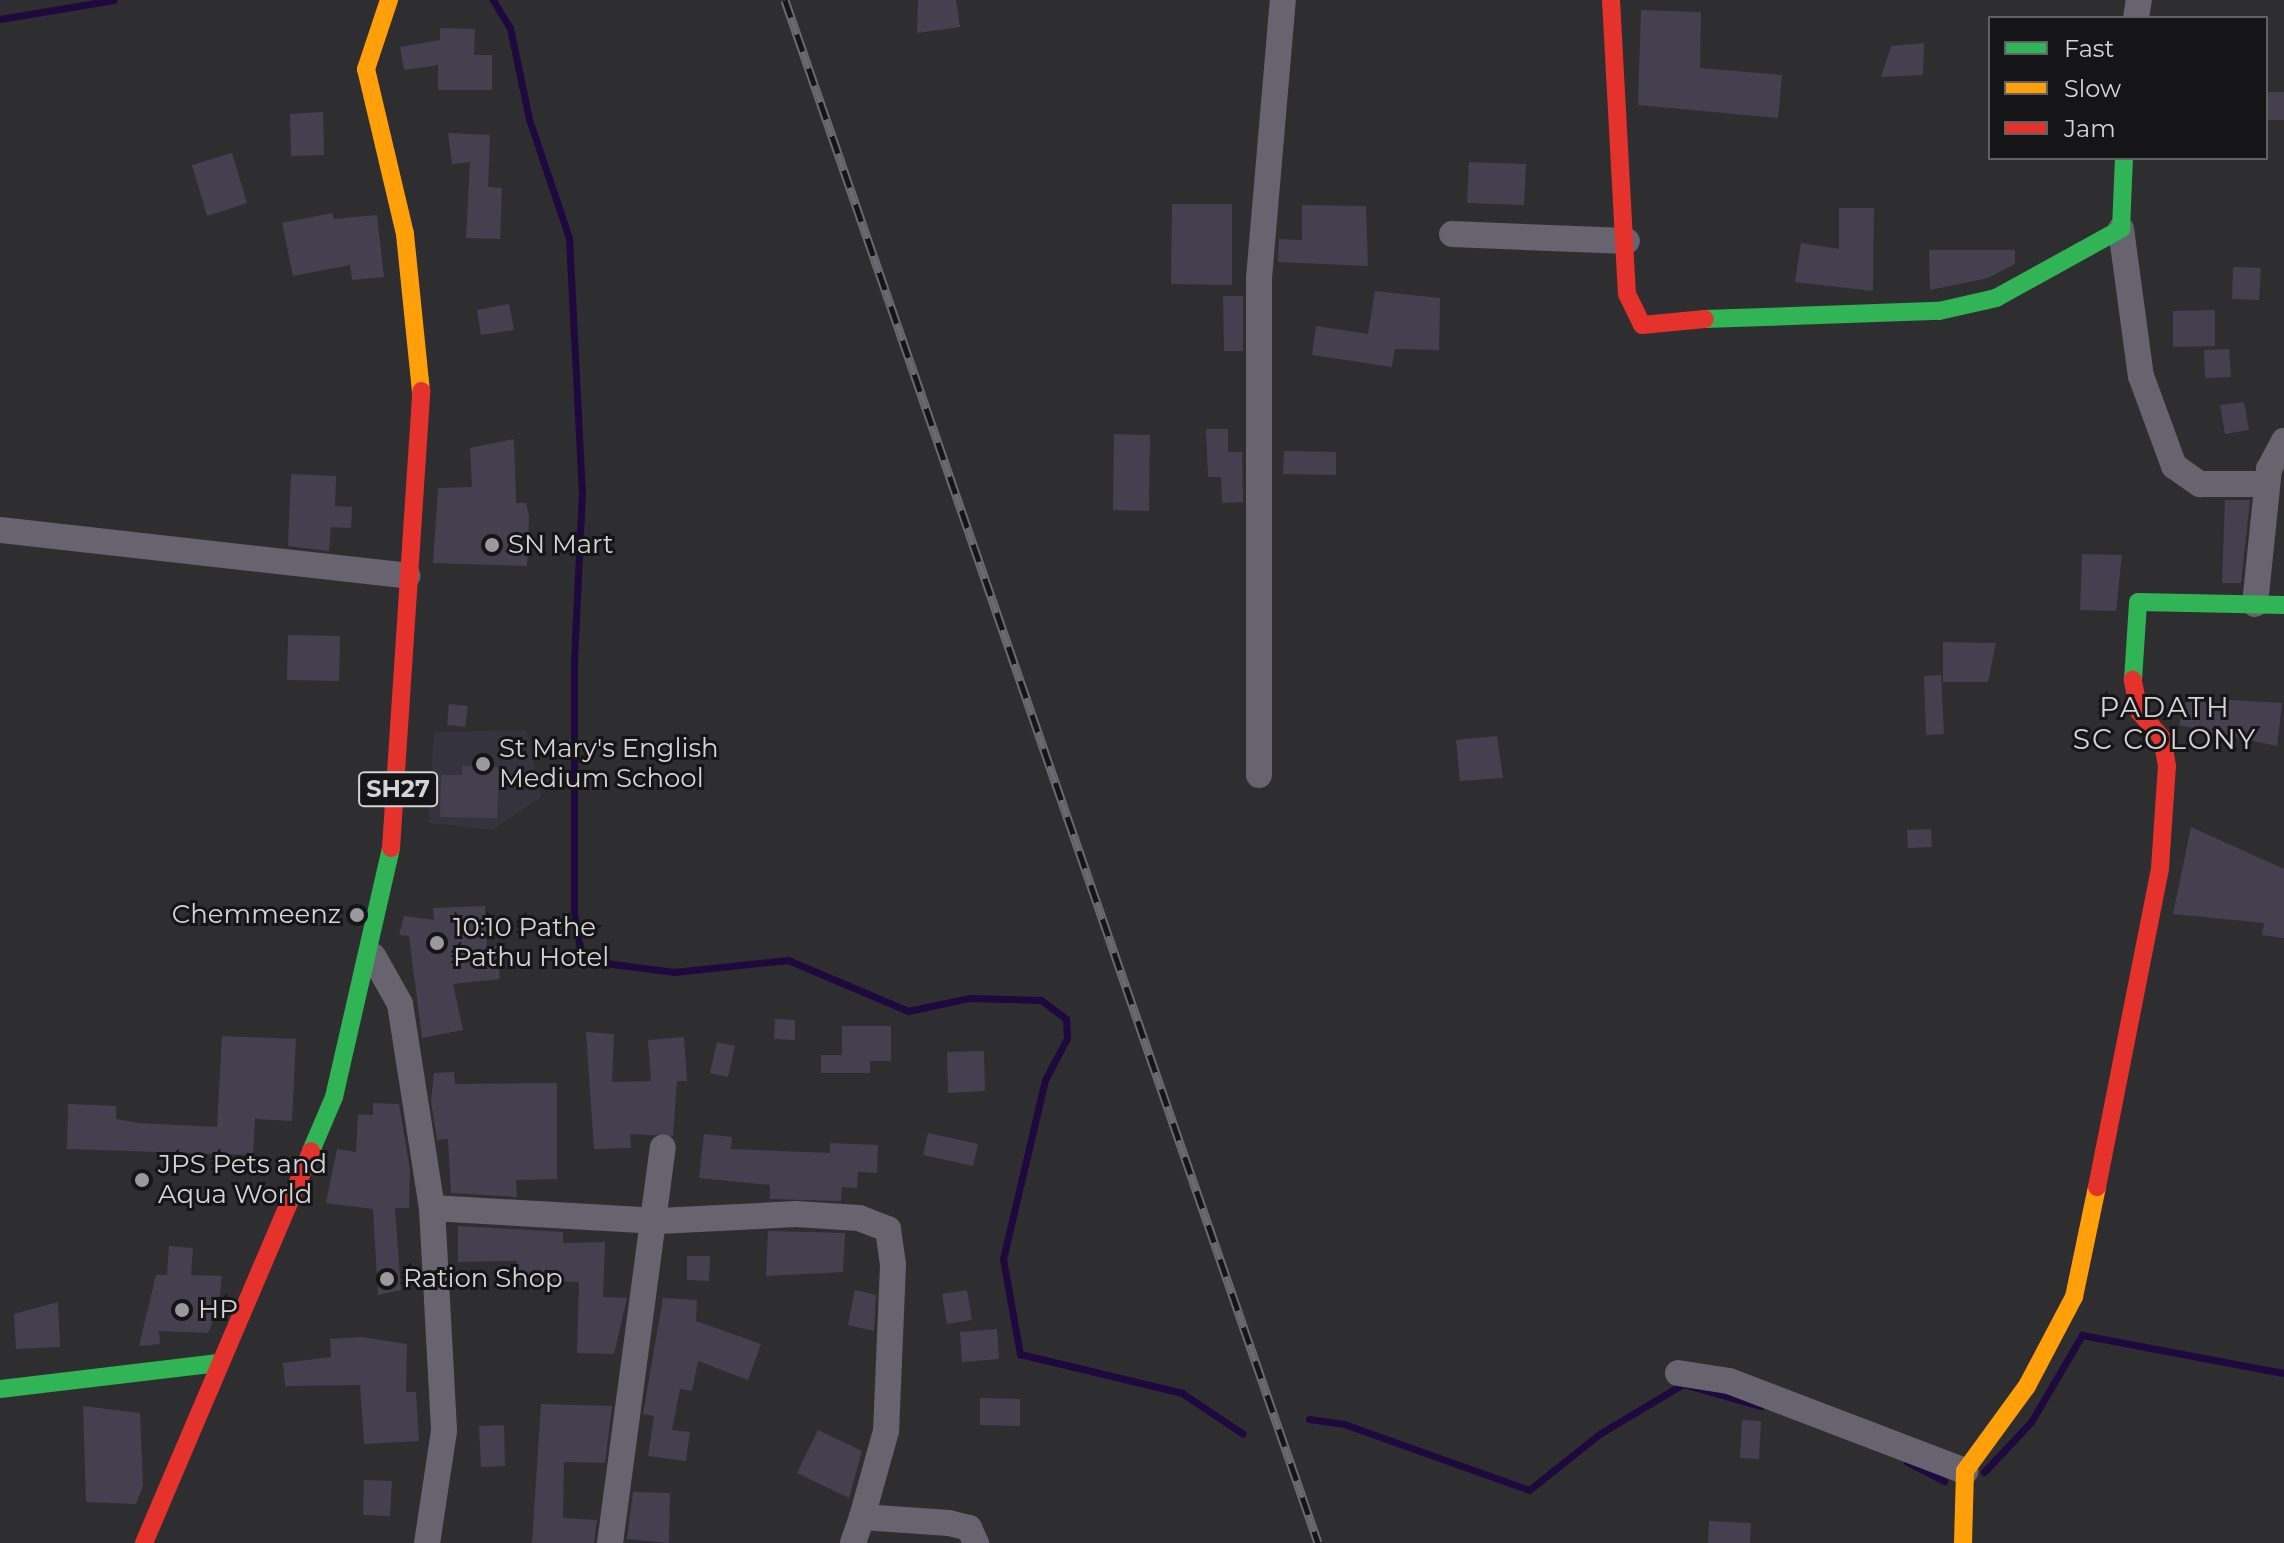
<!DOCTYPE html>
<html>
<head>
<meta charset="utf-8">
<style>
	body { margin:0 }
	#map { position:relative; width:2284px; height:1543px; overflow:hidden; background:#2e2d30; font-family:Montserrat,sans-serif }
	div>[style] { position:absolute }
	.built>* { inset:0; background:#35333d }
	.stream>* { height:7px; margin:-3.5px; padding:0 3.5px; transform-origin:3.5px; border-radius:3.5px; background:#1e083e }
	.building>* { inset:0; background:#454050 }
	.street>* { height:26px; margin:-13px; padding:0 13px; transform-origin:13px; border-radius:13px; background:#67646f }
	.fast>* { height:18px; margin:-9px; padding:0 9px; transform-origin:9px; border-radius:9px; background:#30b455 }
	.slow>* { height:18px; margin:-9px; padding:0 9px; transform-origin:9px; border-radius:9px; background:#ff9f0a }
	.jam>* { height:18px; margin:-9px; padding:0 9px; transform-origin:9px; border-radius:9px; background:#e5322d }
	.rail>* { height:9px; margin-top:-4.5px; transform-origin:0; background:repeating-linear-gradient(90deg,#151517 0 18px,#6a6870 0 36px); box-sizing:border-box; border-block:2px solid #6a6870 }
	.dots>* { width:22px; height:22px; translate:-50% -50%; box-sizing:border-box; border:4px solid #151517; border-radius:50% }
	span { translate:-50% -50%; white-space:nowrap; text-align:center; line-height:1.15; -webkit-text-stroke:6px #151517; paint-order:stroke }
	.shield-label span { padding:2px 6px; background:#151517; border:2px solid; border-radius:6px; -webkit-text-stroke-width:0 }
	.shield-label { font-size:24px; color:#d4d4d7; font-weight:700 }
	.poi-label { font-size:26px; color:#d4d4d7 }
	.left { translate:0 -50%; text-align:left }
	.right { translate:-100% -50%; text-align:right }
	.neighbourhood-label { font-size:28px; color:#d4d4d7; letter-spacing:2px }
	.legend { position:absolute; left:1988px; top:16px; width:280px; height:144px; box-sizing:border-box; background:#151517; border:2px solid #616164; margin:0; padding:10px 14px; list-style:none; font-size:24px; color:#d4d4d7 }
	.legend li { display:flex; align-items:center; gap:16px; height:40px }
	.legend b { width:40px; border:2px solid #616164 }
</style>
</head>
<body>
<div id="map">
	<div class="built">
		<i style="clip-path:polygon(526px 730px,541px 797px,492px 830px,428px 823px,434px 732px)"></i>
	</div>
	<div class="stream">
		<i style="left:493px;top:0;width:33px;rotate:59deg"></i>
		<i style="left:510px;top:28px;width:93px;rotate:78.2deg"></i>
		<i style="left:529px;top:119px;width:126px;rotate:71.4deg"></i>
		<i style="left:569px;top:238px;width:253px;rotate:87.1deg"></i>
		<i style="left:582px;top:491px;width:171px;rotate:92.7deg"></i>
		<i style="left:574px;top:662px;width:251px;rotate:90deg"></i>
		<i style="left:574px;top:913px;width:48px;rotate:80.3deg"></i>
		<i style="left:582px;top:960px;width:93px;rotate:7.4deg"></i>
		<i style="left:674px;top:972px;width:115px;rotate:-6deg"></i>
		<i style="left:788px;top:960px;width:130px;rotate:23deg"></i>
		<i style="left:908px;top:1011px;width:62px;rotate:-12deg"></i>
		<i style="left:969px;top:998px;width:72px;rotate:1.6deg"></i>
		<i style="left:1041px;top:1000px;width:31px;rotate:37deg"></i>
		<i style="left:1066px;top:1019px;width:19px;rotate:87deg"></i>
		<i style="left:1067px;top:1038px;width:47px;rotate:117.6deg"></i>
		<i style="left:1045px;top:1080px;width:184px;rotate:103.2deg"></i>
		<i style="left:1003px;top:1259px;width:97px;rotate:79.9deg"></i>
		<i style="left:1020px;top:1354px;width:167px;rotate:13.5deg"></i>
		<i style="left:1182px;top:1393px;width:73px;rotate:33.9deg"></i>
		<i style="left:0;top:19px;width:115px;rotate:-9.5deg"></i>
		<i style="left:1309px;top:1419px;width:35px;rotate:8deg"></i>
		<i style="left:1344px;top:1424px;width:196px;rotate:19.6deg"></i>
		<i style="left:1529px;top:1490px;width:92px;rotate:-38.4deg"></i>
		<i style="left:1601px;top:1433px;width:96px;rotate:-30.9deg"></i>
		<i style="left:1683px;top:1384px;width:81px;rotate:15.8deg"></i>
		<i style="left:1907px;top:1462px;width:42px;rotate:27.2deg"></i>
		<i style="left:1984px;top:1472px;width:69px;rotate:-46.8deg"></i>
		<i style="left:2031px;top:1422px;width:101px;rotate:-59.6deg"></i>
		<i style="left:2082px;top:1335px;width:206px;rotate:10.7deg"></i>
	</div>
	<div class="building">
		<i style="clip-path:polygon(918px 0,956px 0,960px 27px,917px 33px)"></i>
		<i style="clip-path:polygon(1641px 10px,1701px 12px,1700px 68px,1782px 75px,1778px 118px,1638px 105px)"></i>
		<i style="clip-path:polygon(440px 28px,475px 29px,474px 55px,492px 55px,492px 90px,438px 90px,438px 65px,404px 70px,400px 47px,440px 40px)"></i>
		<i style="clip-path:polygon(1924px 43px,1923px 75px,1881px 77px,1891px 46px)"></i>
		<i style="clip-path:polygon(2266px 92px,2284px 92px,2284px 120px,2266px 120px)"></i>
		<i style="clip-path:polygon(323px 112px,324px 155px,291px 156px,290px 114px)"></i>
		<i style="clip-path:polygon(448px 133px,490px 135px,488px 187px,502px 188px,500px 239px,466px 238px,470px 162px,452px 164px)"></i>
		<i style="clip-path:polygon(232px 153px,247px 203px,207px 216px,192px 165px)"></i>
		<i style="clip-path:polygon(1469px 162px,1526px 164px,1524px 205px,1467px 203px)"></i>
		<i style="clip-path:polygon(1172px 204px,1232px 204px,1232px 285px,1171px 284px)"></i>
		<i style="clip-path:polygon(1302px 205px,1366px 206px,1368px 266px,1278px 262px,1279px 239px,1302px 240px)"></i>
		<i style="clip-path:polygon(1839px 208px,1874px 208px,1873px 291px,1795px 282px,1801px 243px,1839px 249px)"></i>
		<i style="clip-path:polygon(332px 213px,334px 219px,377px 215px,384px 277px,352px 280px,350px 265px,293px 276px,282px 223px)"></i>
		<i style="clip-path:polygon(1929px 250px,2015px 250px,2015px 264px,1988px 278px,1930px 290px)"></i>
		<i style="clip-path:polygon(2233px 267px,2261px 268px,2259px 300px,2232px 299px)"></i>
		<i style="clip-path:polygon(1375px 291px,1440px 298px,1439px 350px,1395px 349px,1392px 367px,1312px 355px,1316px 326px,1368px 334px)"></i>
		<i style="clip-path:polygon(1223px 296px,1243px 296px,1243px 351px,1224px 351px)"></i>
		<i style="clip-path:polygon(509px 304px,514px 330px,481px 335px,477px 310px)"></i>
		<i style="clip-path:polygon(2215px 310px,2215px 346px,2173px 347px,2173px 311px)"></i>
		<i style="clip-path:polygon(2229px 349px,2231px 377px,2205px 378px,2204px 350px)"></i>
		<i style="clip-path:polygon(2244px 402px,2249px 430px,2225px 434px,2220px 405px)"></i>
		<i style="clip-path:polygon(1206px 429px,1228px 429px,1228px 452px,1242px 452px,1243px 502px,1222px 503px,1221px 477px,1208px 477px)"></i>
		<i style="clip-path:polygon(1114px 434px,1150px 435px,1149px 511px,1113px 510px)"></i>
		<i style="clip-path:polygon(514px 439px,516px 503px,526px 503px,529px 516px,527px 566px,433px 563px,438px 488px,472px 487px,470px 448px)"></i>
		<i style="clip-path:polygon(1284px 451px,1336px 452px,1336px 475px,1283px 474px)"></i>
		<i style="clip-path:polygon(291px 474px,336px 476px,335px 506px,352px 507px,351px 528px,331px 527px,329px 551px,288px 546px)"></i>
		<i style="clip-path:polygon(2225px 500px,2250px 500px,2241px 583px,2222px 583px)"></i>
		<i style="clip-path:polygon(2082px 554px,2122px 555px,2116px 611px,2080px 610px)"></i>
		<i style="clip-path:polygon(288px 635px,340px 636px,339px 681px,287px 680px)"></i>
		<i style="clip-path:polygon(1943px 642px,1996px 643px,1988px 682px,1943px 682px)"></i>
		<i style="clip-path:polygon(1941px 675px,1944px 734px,1926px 735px,1924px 676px)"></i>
		<i style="clip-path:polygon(2189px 693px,2228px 709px,2229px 700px,2282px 703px,2277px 746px,2179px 725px)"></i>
		<i style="clip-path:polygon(449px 704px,468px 706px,465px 727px,447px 725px)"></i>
		<i style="clip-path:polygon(1497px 736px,1503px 778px,1460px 781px,1456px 740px)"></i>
		<i style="clip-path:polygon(462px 766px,499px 767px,497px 818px,440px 817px,441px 775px,462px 775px)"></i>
		<i style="clip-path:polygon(2191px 827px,2284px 869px,2284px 938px,2262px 935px,2264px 923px,2173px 914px)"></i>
		<i style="clip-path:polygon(1931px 829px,1932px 847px,1908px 848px,1907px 830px)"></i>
		<i style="clip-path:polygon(485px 906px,487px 947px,496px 946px,500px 979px,453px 984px,463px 1030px,422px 1038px,409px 936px,399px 935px,404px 916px,434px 920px,433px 908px)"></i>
		<i style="clip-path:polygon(775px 1019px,795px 1020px,795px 1040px,774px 1039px)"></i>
		<i style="clip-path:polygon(842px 1026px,891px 1026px,891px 1061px,870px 1061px,870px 1073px,821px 1073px,821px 1055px,842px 1055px)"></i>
		<i style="clip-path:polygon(586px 1032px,614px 1034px,612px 1082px,651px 1081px,648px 1040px,684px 1037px,687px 1081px,677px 1081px,673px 1136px,630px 1134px,631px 1148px,594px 1149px)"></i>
		<i style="clip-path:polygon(222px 1036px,296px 1039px,292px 1121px,255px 1119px,253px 1155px,67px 1149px,68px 1104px,116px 1106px,116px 1119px,139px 1123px,217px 1127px)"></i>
		<i style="clip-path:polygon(717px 1042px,735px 1046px,728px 1077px,710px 1073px)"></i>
		<i style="clip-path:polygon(984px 1051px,985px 1091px,948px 1093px,947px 1052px)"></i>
		<i style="clip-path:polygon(454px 1072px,455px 1084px,557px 1083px,557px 1179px,516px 1180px,517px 1197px,451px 1193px,448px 1139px,437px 1140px,431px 1101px,434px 1073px)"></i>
		<i style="clip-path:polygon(373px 1103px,399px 1104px,410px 1170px,409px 1208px,395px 1208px,401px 1290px,378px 1295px,373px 1209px,326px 1203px,337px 1149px,356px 1152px,358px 1114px,373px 1115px)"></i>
		<i style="clip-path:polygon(928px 1133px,978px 1144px,973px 1166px,923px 1155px)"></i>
		<i style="clip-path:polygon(704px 1134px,732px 1137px,731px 1149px,830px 1153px,830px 1143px,878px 1145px,877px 1173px,858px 1172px,857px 1188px,842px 1187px,841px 1201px,770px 1199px,770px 1185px,699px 1178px)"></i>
		<i style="clip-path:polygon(458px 1226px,563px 1232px,563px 1243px,605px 1242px,603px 1297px,627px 1298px,614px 1354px,577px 1353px,579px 1282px,516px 1280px,517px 1261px,458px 1262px)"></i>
		<i style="clip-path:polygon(768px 1231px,845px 1233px,843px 1272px,766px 1276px)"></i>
		<i style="clip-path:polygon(169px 1246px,193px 1248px,191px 1275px,222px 1276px,218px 1310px,208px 1333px,159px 1331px,160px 1344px,139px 1346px,156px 1275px,167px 1275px)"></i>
		<i style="clip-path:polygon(687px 1256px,710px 1256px,709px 1281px,687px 1280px)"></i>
		<i style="clip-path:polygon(855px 1290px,876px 1295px,874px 1331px,848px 1325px)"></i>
		<i style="clip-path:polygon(967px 1290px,972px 1320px,947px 1324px,942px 1294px)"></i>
		<i style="clip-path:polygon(663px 1298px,697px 1300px,696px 1321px,761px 1344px,748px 1380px,698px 1361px,692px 1391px,680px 1389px,672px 1430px,690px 1432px,686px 1461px,648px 1456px,654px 1416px,643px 1414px)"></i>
		<i style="clip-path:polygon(58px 1302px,60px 1347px,16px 1349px,14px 1314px)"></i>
		<i style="clip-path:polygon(997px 1329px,999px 1359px,962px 1362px,960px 1332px)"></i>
		<i style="clip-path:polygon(361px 1337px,407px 1344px,406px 1392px,416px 1392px,419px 1441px,364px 1444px,360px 1385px,285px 1386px,283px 1363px,331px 1357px,330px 1339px)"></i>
		<i style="clip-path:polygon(980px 1398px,1020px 1399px,1020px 1426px,980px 1425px)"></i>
		<i style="clip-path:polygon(541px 1404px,612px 1406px,605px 1463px,564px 1462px,563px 1518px,597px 1520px,594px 1543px,532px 1543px)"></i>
		<i style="clip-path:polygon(83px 1406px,140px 1413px,143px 1486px,136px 1504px,86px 1502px)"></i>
		<i style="clip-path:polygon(1742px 1420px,1761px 1421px,1759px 1459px,1740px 1458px)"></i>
		<i style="clip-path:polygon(504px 1425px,505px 1466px,481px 1467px,479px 1426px)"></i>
		<i style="clip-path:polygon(818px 1430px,862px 1451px,849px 1498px,797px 1473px)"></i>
		<i style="clip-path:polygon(364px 1480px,392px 1481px,390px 1516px,363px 1515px)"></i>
		<i style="clip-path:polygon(633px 1492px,670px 1493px,669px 1543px,627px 1539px)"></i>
		<i style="clip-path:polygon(1709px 1521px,1751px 1523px,1750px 1543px,1708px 1543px)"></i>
	</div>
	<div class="street">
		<i style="left:2136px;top:18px;width:18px;rotate:-81deg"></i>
		<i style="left:2121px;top:229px;width:148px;rotate:82.3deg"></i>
		<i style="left:2141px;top:376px;width:96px;rotate:69.9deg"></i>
		<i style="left:2174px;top:466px;width:32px;rotate:35deg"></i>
		<i style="left:2200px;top:484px;width:67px"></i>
		<i style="left:1452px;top:234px;width:175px;rotate:2.3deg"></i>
		<i style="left:0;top:530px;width:410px;rotate:6.4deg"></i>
		<i style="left:2255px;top:604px;width:136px;rotate:-84.1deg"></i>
		<i style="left:2269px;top:469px;width:32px;rotate:-62deg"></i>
		<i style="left:1259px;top:775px;width:497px;rotate:-90deg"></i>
		<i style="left:1259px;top:278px;width:279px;rotate:-85.1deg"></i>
		<i style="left:373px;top:956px;width:55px;rotate:60.6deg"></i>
		<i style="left:400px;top:1004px;width:206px;rotate:81.1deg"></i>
		<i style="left:432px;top:1208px;width:223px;rotate:86.9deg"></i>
		<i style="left:444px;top:1431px;width:113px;rotate:98.6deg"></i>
		<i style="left:432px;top:1208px;width:227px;rotate:3.3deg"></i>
		<i style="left:659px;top:1221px;width:137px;rotate:-2.9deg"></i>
		<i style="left:796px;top:1214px;width:63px;rotate:3.6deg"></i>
		<i style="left:859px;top:1218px;width:31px;rotate:21deg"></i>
		<i style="left:888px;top:1229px;width:36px;rotate:82deg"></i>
		<i style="left:893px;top:1265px;width:166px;rotate:92.4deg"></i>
		<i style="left:886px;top:1431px;width:89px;rotate:105.6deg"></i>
		<i style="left:862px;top:1517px;width:87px;rotate:3.9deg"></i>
		<i style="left:949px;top:1523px;width:21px;rotate:14deg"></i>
		<i style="left:969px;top:1528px;width:17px;rotate:65deg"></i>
		<i style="left:1678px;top:1373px;width:52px;rotate:8.9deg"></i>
		<i style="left:1729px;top:1381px;width:253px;rotate:20.9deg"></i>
		<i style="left:610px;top:1543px;width:399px;rotate:-82.4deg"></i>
		<i style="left:853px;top:1543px;width:28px;rotate:-71deg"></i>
	</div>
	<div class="fast">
		<i style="left:1705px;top:319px;width:234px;rotate:-2deg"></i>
		<i style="left:1939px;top:311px;width:58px;rotate:-12.8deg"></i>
		<i style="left:1996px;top:298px;width:143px;rotate:-28.9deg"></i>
		<i style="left:2121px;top:229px;width:71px;rotate:-87.6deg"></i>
		<i style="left:2133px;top:680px;width:78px;rotate:-86.3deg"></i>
		<i style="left:2138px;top:602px;width:146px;rotate:1.2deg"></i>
		<i style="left:311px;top:1151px;width:59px;rotate:-66.9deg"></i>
		<i style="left:334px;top:1097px;width:255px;rotate:-77.1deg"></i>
		<i style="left:0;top:1389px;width:220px;rotate:-6.8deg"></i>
	</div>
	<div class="slow">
		<i style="left:389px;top:0;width:73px;rotate:108.4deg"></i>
		<i style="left:366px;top:69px;width:170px;rotate:76.7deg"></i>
		<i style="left:405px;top:234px;width:158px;rotate:84.2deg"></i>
		<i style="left:1963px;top:1543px;width:72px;rotate:-88.4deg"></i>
		<i style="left:1965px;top:1471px;width:105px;rotate:-53.9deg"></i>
		<i style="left:2027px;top:1386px;width:101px;rotate:-62.2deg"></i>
		<i style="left:2074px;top:1297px;width:112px;rotate:-78.2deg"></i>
	</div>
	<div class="jam">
		<i style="left:1611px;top:0;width:294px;rotate:86.9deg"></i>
		<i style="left:1627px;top:294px;width:34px;rotate:64deg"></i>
		<i style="left:1642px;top:325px;width:63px;rotate:-5.4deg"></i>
		<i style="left:391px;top:848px;width:458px;rotate:-86.2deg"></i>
		<i style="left:2097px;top:1187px;width:325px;rotate:-78.8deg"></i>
		<i style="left:2160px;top:868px;width:102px;rotate:-86.1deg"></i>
		<i style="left:2167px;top:766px;width:28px;rotate:-100deg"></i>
		<i style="left:2162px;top:738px;width:35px;rotate:-131deg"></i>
		<i style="left:2139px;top:712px;width:33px;rotate:-101deg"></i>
		<i style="left:144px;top:1543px;width:426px;rotate:-66.9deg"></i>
	</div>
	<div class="rail">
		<i style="left:785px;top:0;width:1632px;rotate:70.94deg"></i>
	</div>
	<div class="dots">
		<i style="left:492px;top:545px;background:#9a9a9d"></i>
		<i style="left:483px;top:764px;background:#9a9a9d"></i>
		<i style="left:357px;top:915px;background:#9a9a9d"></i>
		<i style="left:437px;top:943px;background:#9a9a9d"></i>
		<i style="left:142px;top:1180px;background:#9a9a9d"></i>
		<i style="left:387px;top:1279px;background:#9a9a9d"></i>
		<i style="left:182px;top:1310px;background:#9a9a9d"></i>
	</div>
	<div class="shield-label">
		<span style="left:398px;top:789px">SH27</span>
	</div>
	<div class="poi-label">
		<span class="left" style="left:508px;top:545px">SN Mart</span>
		<span class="left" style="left:499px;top:764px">St Mary's English<br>Medium School</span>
		<span class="right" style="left:341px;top:915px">Chemmeenz</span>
		<span class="left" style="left:453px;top:943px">10:10 Pathe<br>Pathu Hotel</span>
		<span class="left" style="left:158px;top:1180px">JPS Pets and<br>Aqua World</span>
		<span class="left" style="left:403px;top:1279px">Ration Shop</span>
		<span class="left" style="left:198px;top:1310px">HP</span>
	</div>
	<div class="neighbourhood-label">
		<span style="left:2165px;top:723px">PADATH<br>SC COLONY</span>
	</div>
	<ul class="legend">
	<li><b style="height:10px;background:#30b455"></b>Fast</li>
	<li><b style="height:10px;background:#ff9f0a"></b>Slow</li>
	<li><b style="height:10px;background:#e5322d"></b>Jam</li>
	</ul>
</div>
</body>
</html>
